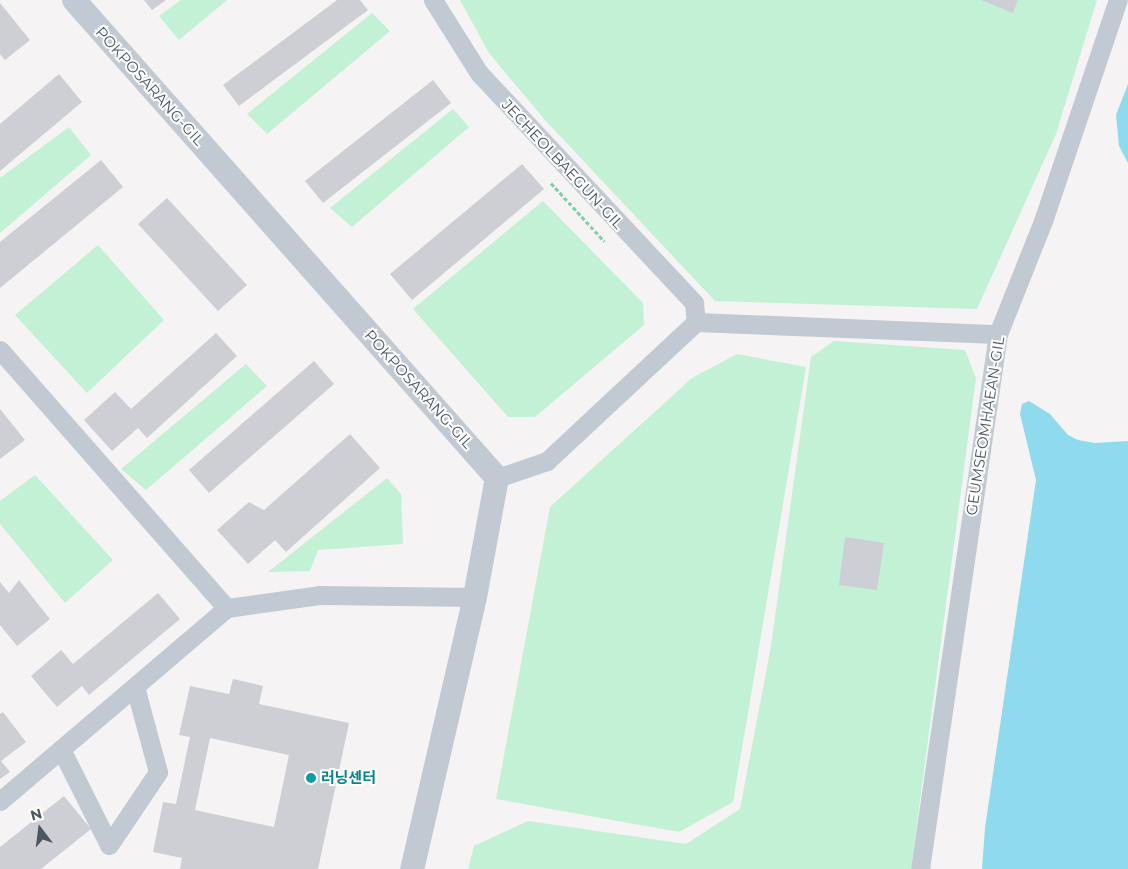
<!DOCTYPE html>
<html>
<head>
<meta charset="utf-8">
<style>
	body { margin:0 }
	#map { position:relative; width:1128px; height:869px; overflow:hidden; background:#f5f3f3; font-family:Montserrat,"Noto Sans KR",sans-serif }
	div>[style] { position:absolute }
	.green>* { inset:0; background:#c3f1d5 }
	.water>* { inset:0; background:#90daee }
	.building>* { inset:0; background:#cdcfd5 }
	.path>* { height:3px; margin-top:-1.5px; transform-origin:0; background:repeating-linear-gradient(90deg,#7ad0a6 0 4px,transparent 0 6.5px) }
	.minor>* { height:19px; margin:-9.5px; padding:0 9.5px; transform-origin:9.5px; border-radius:9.5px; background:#c1cad2 }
	.tertiary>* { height:24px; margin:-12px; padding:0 12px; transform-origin:12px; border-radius:12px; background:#c1cad2 }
	.dots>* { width:14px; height:14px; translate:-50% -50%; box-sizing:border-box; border:2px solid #fff; border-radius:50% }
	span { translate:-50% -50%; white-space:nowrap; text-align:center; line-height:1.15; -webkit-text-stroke:4px #fff; paint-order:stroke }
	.street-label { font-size:15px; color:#4a5661 }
	.culture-label { font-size:15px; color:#0d838f; font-weight:700 }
	.left { translate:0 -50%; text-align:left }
	.north { position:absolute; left:15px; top:804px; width:50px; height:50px; -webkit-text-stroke:4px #fff; paint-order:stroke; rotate:345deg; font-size:14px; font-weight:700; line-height:20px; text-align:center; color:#4a5661 }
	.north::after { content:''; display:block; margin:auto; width:18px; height:22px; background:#4a5661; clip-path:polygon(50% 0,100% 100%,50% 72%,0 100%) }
</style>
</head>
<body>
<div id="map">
	<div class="green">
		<i style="clip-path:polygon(181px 0,227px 0,179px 40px,159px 16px)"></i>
		<i style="clip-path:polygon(460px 0,1097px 0,1056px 134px,977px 309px,715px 301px,545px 120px,489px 53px)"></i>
		<i style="clip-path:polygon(372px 13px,390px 31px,267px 134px,247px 114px)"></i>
		<i style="clip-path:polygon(453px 109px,469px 127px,352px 227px,330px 208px)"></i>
		<i style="clip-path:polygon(69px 127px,91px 155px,0 233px,0 178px)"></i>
		<i style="clip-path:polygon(543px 201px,643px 303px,644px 325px,535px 417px,508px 417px,413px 309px)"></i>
		<i style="clip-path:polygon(98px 245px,164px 320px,87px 393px,15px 315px)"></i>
		<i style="clip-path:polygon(834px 341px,965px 350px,976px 378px,911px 869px,468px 869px,474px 846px,528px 821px,686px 844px,740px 809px,771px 646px,811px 357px)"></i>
		<i style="clip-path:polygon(737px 354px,806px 367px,733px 802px,679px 832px,496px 799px,550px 507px,692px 378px)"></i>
		<i style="clip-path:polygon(246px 364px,267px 386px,146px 490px,121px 469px)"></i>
		<i style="clip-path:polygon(35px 475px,113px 560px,65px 603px,0 524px,0 501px)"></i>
		<i style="clip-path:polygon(387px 478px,401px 494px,403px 544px,318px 550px,310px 571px,268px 572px)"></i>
	</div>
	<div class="water">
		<i style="clip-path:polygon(1128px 84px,1128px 163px,1119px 146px,1116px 115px)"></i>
		<i style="clip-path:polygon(1029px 401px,1050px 414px,1068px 435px,1078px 440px,1095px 443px,1128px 441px,1128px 869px,982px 869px,985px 828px,1036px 480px,1020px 414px,1022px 404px)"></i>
	</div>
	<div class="building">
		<i style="clip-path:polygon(144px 0,166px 0,152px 10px)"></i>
		<i style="clip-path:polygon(337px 0,360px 0,368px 10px,239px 106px,223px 85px)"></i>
		<i style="clip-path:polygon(981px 0,1018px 0,1013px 13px)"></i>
		<i style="clip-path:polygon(0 3px,30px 40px,5px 60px,0 54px)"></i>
		<i style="clip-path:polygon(59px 74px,82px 102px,0 171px,0 124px)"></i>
		<i style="clip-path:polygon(433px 80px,451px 103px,323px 203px,305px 181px)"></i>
		<i style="clip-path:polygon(101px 160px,123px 187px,0 288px,0 242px)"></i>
		<i style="clip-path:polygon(522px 164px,544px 189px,412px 300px,390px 274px)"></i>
		<i style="clip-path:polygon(167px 198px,247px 285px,218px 311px,138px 224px)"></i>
		<i style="clip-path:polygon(216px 333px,237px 356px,147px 438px,138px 428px,112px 451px,84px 420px,115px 392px,131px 409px)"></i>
		<i style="clip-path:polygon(314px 361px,334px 384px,209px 493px,189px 470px)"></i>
		<i style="clip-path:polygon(0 409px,25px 440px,0 459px)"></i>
		<i style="clip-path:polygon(350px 434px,380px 468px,286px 552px,275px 540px,248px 564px,217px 530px,249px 502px,264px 510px)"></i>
		<i style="clip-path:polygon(845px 537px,884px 543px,877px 590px,839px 585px)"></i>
		<i style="clip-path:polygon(19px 580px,50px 619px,17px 646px,0 625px,0 582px,9px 593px)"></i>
		<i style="clip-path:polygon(158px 593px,180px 619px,89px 695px,82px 686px,57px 707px,31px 676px,61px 650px,73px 664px)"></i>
		<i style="clip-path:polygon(evenodd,233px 679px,263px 686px,259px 704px,349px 723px,318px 869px,180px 869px,182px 858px,153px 852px,163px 802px,176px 804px,190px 737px,179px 735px,190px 686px,229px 694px,233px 679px,210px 738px,289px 755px,274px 827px,195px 810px,210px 738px)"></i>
		<i style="clip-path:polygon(3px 712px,26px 742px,1px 761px,10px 772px,0 779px,0 714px)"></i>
		<i style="clip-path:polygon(64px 796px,91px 829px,41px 869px,0 869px,0 847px)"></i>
	</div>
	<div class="path">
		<i style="left:551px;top:183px;width:79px;rotate:47.6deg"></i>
	</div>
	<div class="minor">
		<i style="left:433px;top:0;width:86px;rotate:57.8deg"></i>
		<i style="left:479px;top:73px;width:315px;rotate:46.9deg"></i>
		<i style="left:694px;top:303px;width:19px;rotate:84deg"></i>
		<i style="left:696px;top:322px;width:204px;rotate:137deg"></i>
		<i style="left:547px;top:461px;width:53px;rotate:161.2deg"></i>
		<i style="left:696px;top:322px;width:302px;rotate:2.3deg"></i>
		<i style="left:0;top:350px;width:344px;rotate:48.7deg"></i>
		<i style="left:61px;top:749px;width:107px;rotate:63.4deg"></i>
		<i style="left:109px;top:845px;width:88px;rotate:-56.1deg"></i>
		<i style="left:158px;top:772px;width:88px;rotate:-105.1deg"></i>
		<i style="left:0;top:801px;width:298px;rotate:-40.4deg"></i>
		<i style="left:227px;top:608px;width:93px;rotate:-8deg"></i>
		<i style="left:319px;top:595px;width:156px;rotate:0.7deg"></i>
		<i style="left:920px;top:869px;width:541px;rotate:-81.71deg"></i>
		<i style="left:998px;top:334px;width:122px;rotate:-68.3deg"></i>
		<i style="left:1043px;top:221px;width:233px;rotate:-71.3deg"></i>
	</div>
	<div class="tertiary">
		<i style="left:74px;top:0;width:638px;rotate:48.49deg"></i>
		<i style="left:497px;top:478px;width:121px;rotate:100.5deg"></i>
		<i style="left:475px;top:597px;width:279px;rotate:103deg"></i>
	</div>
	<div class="dots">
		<i style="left:311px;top:778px;background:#0f9aa8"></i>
	</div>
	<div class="street-label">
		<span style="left:150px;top:86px;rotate:48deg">POKPOSARANG-GIL</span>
		<span style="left:563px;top:164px;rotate:47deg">JECHEOLBAEGUN-GIL</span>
		<span style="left:419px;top:389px;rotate:48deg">POKPOSARANG-GIL</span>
		<span style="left:985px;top:426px;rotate:-81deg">GEUMSEOMHAEAN-GIL</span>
	</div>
	<div class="culture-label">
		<span class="left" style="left:321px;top:778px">러닝센터</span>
	</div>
	<div class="north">N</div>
</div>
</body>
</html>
